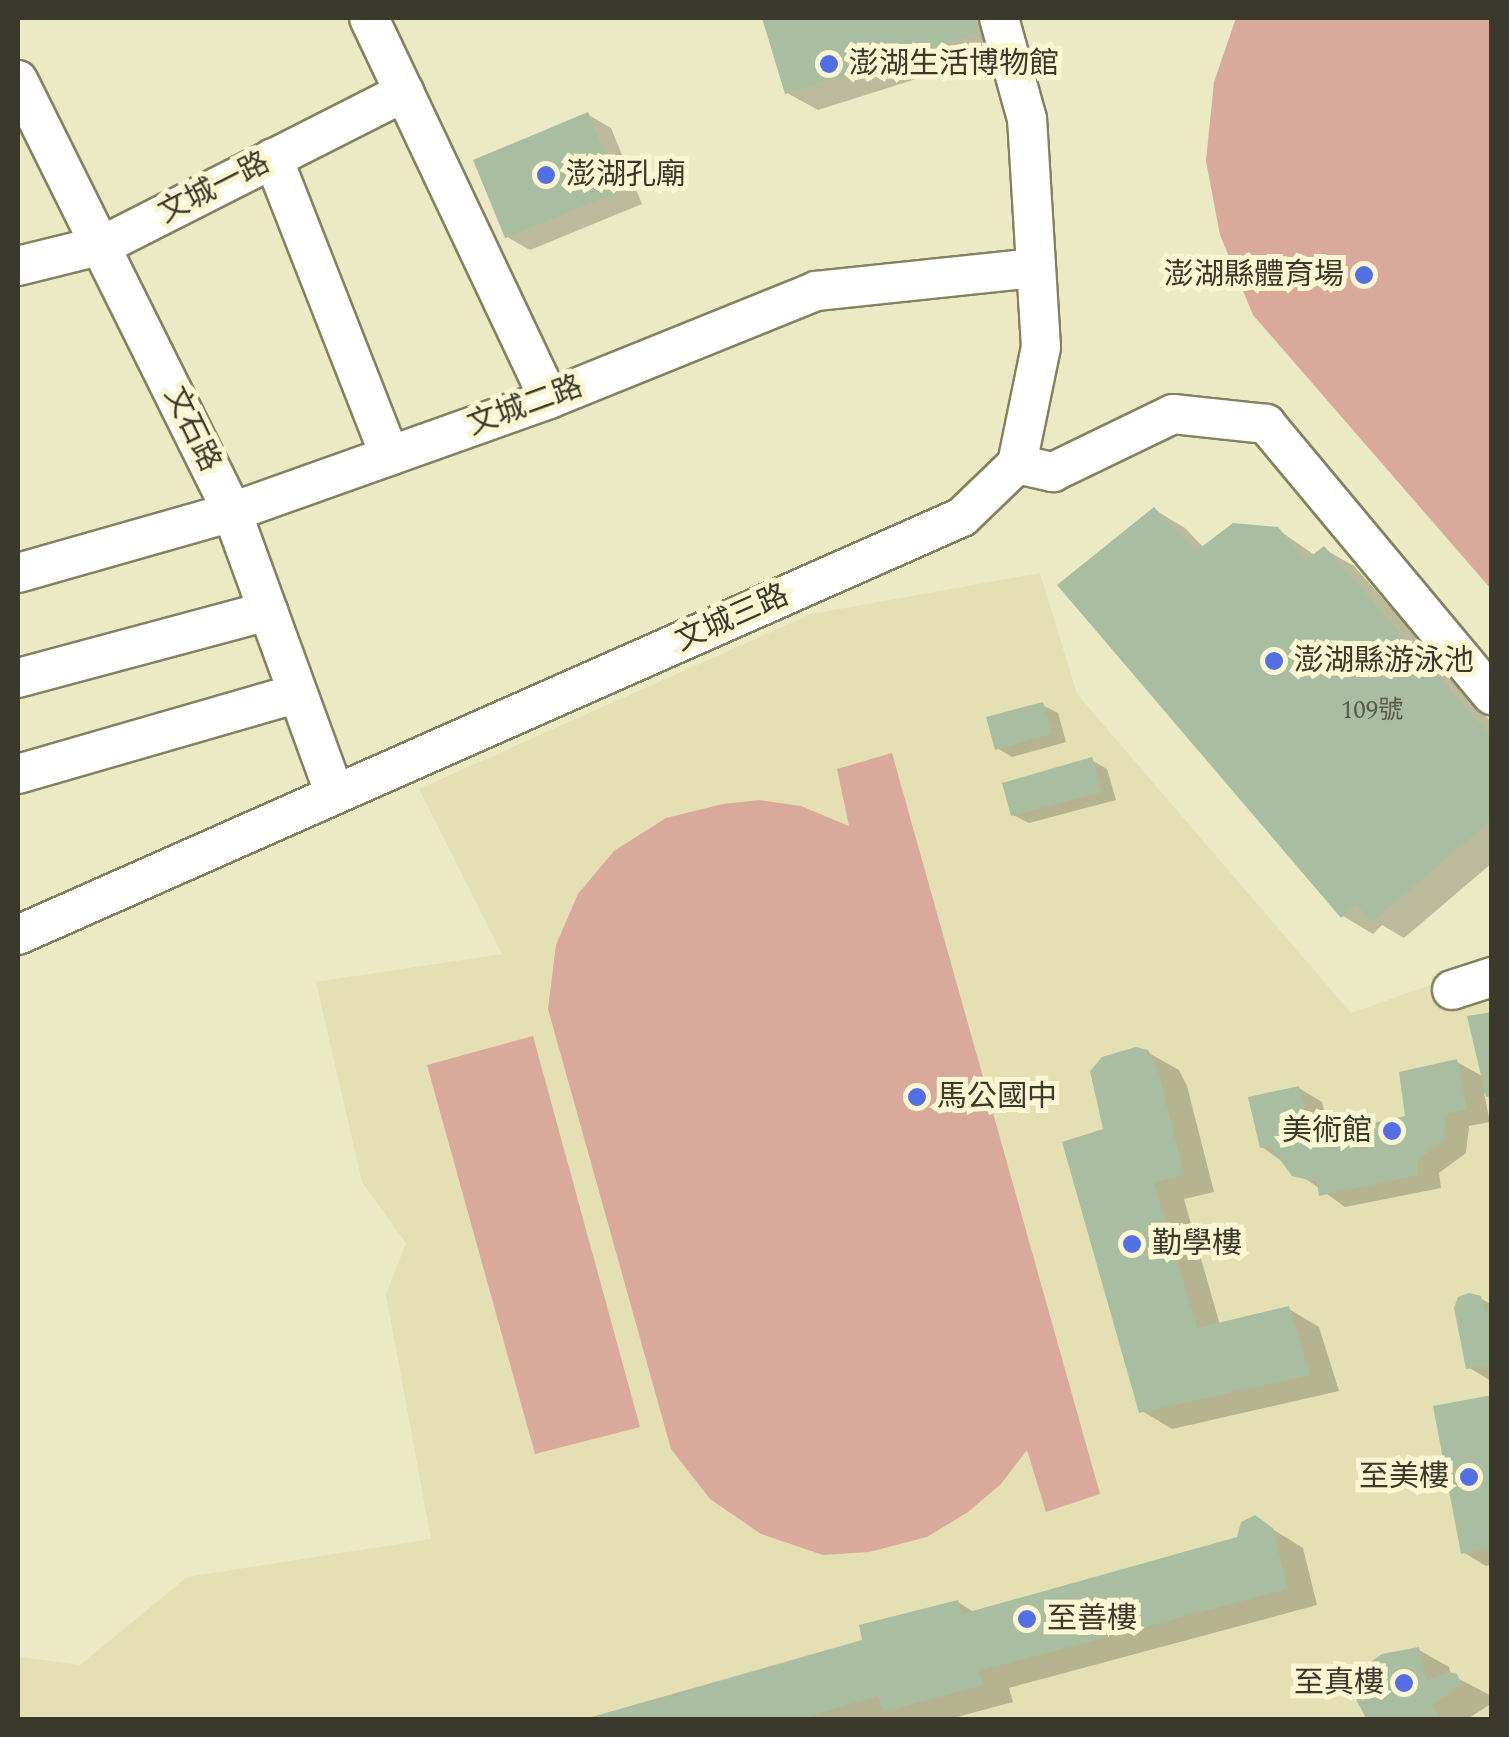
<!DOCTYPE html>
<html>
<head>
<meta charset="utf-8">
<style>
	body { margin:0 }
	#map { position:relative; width:1509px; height:1737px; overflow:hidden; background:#ece9c5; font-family:Spectral,"Noto Sans TC",serif }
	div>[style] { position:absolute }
	.built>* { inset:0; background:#e4e0b4 }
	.green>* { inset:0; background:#d9a99c }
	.shadow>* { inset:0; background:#0003 }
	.building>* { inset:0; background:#a9bea0 }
	.roads { filter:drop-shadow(2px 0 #848160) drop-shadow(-2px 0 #848160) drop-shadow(0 2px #848160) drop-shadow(0 -2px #848160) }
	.minor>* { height:38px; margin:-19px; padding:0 19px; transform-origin:19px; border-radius:19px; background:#fff }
	.dots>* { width:28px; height:28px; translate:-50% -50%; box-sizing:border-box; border:5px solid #faf6d2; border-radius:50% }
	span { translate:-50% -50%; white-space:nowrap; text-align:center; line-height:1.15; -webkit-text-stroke:10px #faf6d2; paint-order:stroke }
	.number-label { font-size:25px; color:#565a48 }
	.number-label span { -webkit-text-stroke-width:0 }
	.poi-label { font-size:30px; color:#3a392b }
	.left { translate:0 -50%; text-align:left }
	.right { translate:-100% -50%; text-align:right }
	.street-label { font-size:30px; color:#3a392b }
	.frame { position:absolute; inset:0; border:20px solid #3a392b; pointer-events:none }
</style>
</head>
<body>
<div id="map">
	<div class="built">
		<i style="clip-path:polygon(1040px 573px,1077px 694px,1351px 1013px,1450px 978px,1491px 993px,1491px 1719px,18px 1720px,20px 1657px,80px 1665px,187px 1577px,431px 1539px,386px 1295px,406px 1243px,362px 1182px,316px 982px,502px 954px,419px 789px,811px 614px)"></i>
	</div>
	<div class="green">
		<i style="clip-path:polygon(1236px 18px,1491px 18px,1491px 589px,1253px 315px,1220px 235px,1206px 161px,1214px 82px)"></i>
		<i style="clip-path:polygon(892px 753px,1100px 1494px,1046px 1512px,1027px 1450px,1001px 1484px,968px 1512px,927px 1537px,869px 1552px,823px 1555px,761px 1534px,710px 1499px,671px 1449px,548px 1009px,556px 945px,578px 894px,614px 851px,666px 818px,723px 804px,759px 800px,801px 806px,849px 826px,837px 769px)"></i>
		<i style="clip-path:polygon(533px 1036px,640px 1427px,535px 1454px,427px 1065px)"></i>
	</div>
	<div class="shadow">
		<i style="clip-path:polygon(764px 18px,998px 18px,1008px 50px,818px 110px,787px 93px)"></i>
		<i style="clip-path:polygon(587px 114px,611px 128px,642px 204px,530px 250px,507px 237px)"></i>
		<i style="clip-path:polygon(1155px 510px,1185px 528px,1204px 548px,1277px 529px,1316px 556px,1324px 549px,1354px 566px,1492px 723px,1492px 863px,1404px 938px,1382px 925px,1373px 934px,1343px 916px,1061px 586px)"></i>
		<i style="clip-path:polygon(1042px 705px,1058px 713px,1066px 742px,1012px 757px,997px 748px)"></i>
		<i style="clip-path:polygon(1091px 760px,1107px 769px,1116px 800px,1029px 823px,1013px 815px)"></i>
		<i style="clip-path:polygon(1492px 1014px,1492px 1097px,1484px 1093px,1490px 1122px,1469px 1126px,1466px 1153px,1439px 1173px,1441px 1188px,1345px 1207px,1262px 1147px,1299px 1088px,1322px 1102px,1330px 1136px,1407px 1118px,1457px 1062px,1484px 1077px)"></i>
		<i style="clip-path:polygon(1147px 1052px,1179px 1070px,1187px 1086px,1214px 1192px,1184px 1199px,1220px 1325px,1289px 1309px,1319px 1327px,1339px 1391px,1172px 1429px,1142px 1411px,1106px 1131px)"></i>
		<i style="clip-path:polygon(1480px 1298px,1492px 1305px,1491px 1381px,1468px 1367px)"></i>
		<i style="clip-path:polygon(1492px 1398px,1492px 1564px,1486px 1566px,1463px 1552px)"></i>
		<i style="clip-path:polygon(1255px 1518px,1303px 1548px,1317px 1605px,1009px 1688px,1013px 1702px,946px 1720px,586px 1720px,865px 1642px,958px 1602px,975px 1613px,1239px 1539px)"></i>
		<i style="clip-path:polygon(1419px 1650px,1449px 1667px,1451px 1675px,1488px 1694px,1492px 1703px,1466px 1720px,1370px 1720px)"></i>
	</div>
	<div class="building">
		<i style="clip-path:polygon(762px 18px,974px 18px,978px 33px,785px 94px)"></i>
		<i style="clip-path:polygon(588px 112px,620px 191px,505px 238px,473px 160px)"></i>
		<i style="clip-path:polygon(1154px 507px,1196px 551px,1233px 523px,1278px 527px,1306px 560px,1324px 546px,1492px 737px,1492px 820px,1372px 922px,1356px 904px,1341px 918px,1057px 585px)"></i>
		<i style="clip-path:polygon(1043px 702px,1052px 734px,995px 750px,986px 717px)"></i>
		<i style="clip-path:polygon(1092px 757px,1102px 792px,1011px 816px,1002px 783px)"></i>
		<i style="clip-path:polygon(1492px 1012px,1492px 1096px,1486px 1097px,1467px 1016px)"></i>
		<i style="clip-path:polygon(1136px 1047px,1148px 1050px,1157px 1067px,1184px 1175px,1154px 1183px,1197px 1328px,1289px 1306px,1310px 1375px,1139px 1413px,1062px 1142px,1103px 1129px,1090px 1071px,1102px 1057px)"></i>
		<i style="clip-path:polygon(1457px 1059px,1467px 1110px,1446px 1114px,1444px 1140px,1417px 1160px,1418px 1175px,1319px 1196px,1317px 1182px,1292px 1176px,1271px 1147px,1260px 1148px,1248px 1097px,1299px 1086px,1309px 1127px,1320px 1135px,1405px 1116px,1399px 1072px)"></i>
		<i style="clip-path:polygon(1469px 1293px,1481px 1296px,1485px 1312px,1492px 1311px,1492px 1365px,1466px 1369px,1454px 1308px,1458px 1297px)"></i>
		<i style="clip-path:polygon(1492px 1395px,1492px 1548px,1461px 1554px,1433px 1406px)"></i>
		<i style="clip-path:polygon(1255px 1515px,1273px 1528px,1287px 1589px,979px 1671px,983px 1685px,883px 1712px,878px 1696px,796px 1720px,581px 1720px,862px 1640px,859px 1625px,958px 1600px,962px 1614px,1237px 1537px,1241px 1522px)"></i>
		<i style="clip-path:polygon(1419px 1647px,1426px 1681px,1449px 1672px,1457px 1674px,1462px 1685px,1433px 1704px,1440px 1720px,1367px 1720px,1345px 1679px,1382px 1654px)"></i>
	</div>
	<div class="roads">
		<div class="minor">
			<i style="left:369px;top:18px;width:421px;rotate:64.7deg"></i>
			<i style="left:18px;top:80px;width:482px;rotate:63.6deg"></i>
			<i style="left:232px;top:512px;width:299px;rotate:70deg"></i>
			<i style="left:273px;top:158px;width:320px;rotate:68.6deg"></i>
			<i style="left:18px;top:266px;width:88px;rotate:-13.9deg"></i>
			<i style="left:103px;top:245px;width:338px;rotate:-26.9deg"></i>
			<i style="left:1017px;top:464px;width:37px;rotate:13deg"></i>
			<i style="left:1053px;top:472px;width:133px;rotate:-25.8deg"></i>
			<i style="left:1173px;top:414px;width:94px;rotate:6.1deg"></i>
			<i style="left:1266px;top:424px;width:353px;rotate:50.2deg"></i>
			<i style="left:18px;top:573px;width:223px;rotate:-15.9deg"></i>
			<i style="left:232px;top:512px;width:337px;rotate:-19.6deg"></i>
			<i style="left:549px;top:399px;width:288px;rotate:-22deg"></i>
			<i style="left:816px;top:291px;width:221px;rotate:-6deg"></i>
			<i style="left:18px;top:678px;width:259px;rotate:-15deg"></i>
			<i style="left:18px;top:774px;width:291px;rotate:-16.1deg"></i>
			<i style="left:18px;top:935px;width:1032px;rotate:-23.88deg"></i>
			<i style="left:962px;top:517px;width:76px;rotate:-43.9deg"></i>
			<i style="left:1017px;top:464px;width:119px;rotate:-78.4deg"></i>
			<i style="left:1041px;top:347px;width:228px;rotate:-93.5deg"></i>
			<i style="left:1027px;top:119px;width:105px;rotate:-105.5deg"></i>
			<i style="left:1452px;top:990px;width:42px;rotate:-18deg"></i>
		</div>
	</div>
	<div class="dots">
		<i style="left:829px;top:64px;background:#546ee3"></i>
		<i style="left:546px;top:175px;background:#546ee3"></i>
		<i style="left:1364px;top:275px;background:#546ee3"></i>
		<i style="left:1274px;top:661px;background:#546ee3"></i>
		<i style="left:917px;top:1097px;background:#546ee3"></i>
		<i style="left:1392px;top:1131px;background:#546ee3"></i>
		<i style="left:1132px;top:1244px;background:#546ee3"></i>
		<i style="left:1469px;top:1477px;background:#546ee3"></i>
		<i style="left:1027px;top:1619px;background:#546ee3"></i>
		<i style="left:1404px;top:1683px;background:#546ee3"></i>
	</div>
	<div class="number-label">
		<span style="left:1372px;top:711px">109號</span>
	</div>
	<div class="poi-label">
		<span class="left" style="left:849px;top:64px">澎湖生活博物館</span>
		<span class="left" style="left:566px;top:175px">澎湖孔廟</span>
		<span class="right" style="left:1344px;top:275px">澎湖縣體育場</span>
		<span class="left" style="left:1294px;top:661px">澎湖縣游泳池</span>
		<span class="left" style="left:937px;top:1097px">馬公國中</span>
		<span class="right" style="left:1372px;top:1131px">美術館</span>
		<span class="left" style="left:1152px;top:1244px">勤學樓</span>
		<span class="right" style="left:1449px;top:1477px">至美樓</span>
		<span class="left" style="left:1047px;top:1619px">至善樓</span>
		<span class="right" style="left:1384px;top:1683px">至真樓</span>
	</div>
	<div class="street-label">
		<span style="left:214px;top:188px;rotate:-27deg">文城一路</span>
		<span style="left:525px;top:406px;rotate:-20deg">文城二路</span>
		<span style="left:192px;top:429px;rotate:64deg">文石路</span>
		<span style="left:732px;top:618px;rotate:-24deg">文城三路</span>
	</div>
	<div class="frame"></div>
</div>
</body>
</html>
